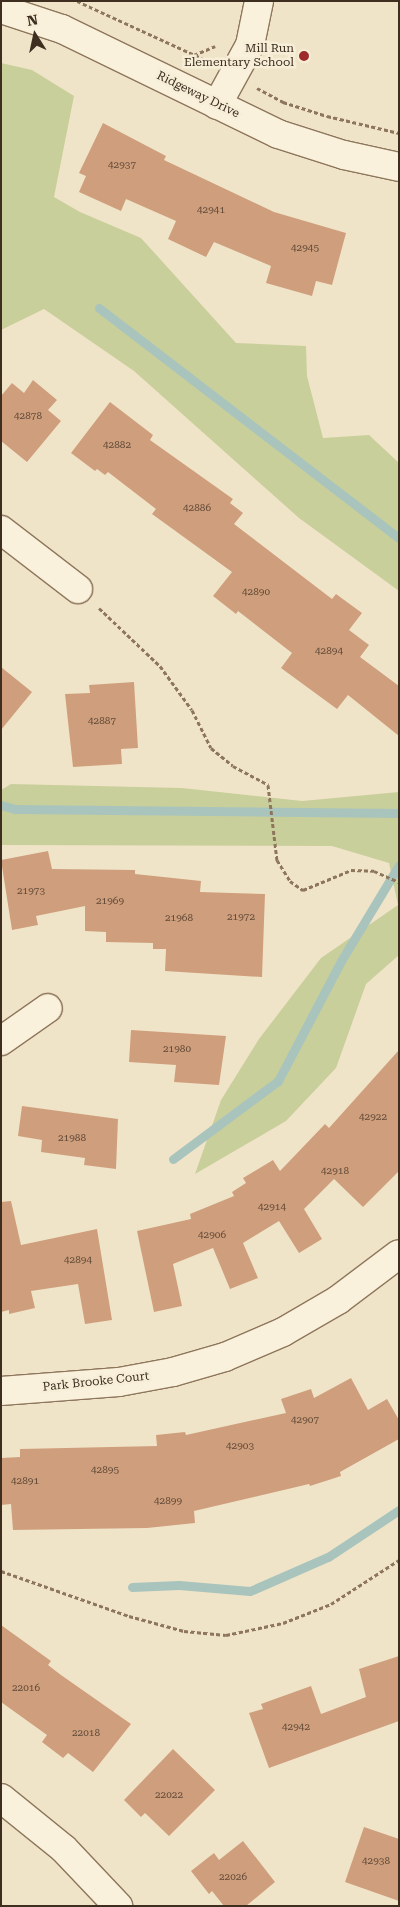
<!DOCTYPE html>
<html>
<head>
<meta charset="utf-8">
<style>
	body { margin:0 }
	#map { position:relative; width:400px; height:1907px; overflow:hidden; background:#f0e4c8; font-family:"Roboto Serif",serif }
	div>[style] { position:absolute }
	.green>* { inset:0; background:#c9cf9b }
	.stream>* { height:9px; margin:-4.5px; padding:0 4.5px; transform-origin:4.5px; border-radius:4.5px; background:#a9c4bc }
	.building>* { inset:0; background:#cf9f7d }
	.path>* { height:3px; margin-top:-1.5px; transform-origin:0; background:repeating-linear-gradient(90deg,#8d765c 0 4px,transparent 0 6.5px) }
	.roads { filter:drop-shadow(1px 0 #8d765c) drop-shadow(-1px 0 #8d765c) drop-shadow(0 1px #8d765c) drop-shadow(0 -1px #8d765c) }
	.minor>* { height:28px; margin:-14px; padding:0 14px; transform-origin:14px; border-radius:14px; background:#faf1dc }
	.dots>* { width:14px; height:14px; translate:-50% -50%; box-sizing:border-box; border:2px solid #f7eed8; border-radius:50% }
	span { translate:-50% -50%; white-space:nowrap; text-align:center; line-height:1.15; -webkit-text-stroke:5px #f7eed8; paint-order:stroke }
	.number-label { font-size:10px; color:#624a37 }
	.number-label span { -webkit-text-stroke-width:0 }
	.poi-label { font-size:12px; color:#3d2e20 }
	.right { translate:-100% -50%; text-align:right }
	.street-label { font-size:12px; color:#3d2e20 }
	.frame { position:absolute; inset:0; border:2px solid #3d2e20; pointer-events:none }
	.north { position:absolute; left:10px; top:10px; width:50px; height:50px; -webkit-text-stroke:4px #f7eed8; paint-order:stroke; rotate:350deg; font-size:14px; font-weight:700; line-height:20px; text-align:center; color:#3d2e20 }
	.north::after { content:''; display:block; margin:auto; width:18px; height:22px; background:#3d2e20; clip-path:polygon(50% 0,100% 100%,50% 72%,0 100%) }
</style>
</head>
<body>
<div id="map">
	<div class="green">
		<i style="clip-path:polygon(1px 63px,32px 70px,74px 96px,54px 197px,80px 212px,141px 238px,236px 343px,306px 346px,307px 376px,323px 438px,369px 435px,399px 463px,399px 591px,299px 518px,134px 371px,44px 309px,1px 330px)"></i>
		<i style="clip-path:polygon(11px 784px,182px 788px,302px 801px,399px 792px,399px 955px,366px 984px,336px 1068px,286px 1121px,195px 1174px,221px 1100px,259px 1039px,321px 958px,398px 905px,389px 863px,332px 846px,1px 845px,1px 790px)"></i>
	</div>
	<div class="stream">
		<i style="left:99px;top:308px;width:378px;rotate:37.5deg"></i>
		<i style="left:1px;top:805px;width:15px;rotate:16deg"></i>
		<i style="left:15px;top:809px;width:384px;rotate:0.6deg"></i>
		<i style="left:173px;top:1159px;width:131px;rotate:-36.6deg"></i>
		<i style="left:278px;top:1081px;width:136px;rotate:-62.3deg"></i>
		<i style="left:341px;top:961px;width:112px;rotate:-58.9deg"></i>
		<i style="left:132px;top:1587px;width:47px;rotate:-2.4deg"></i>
		<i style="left:179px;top:1585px;width:71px;rotate:4.8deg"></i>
		<i style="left:250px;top:1591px;width:85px;rotate:-23.6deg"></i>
		<i style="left:328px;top:1557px;width:85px;rotate:-33.5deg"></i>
	</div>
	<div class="building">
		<i style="clip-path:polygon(103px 123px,166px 156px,164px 160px,274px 212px,346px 233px,332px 285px,316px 281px,312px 296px,266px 283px,271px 266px,214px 242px,206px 257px,168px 239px,176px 221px,126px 199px,121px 211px,79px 192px,86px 176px,79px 173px)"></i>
		<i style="clip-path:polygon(33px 380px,57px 400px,48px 410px,61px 421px,27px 462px,1px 441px,1px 396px,12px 383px,24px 393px)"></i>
		<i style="clip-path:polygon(110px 402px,153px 435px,150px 440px,233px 499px,230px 503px,243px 513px,234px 524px,332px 599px,336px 594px,362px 613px,349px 630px,369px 645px,360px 657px,399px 686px,399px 736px,348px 695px,337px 709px,281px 668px,292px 653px,238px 611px,236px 614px,213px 596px,232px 572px,152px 514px,156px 509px,108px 472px,105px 475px,97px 469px,95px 471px,71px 453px)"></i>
		<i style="clip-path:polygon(1px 667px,32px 692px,1px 730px)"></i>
		<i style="clip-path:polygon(134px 682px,138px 748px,121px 749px,122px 764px,73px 767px,65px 694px,90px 693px,89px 685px)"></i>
		<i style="clip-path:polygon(48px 851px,52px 869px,135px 870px,135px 874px,201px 881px,200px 892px,265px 894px,262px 977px,165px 971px,166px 949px,153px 949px,153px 943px,106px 942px,106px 932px,85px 931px,85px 906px,36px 916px,38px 925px,12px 930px,1px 860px)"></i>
		<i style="clip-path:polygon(131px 1030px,226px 1036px,219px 1085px,174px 1082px,176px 1065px,129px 1062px)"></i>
		<i style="clip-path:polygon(399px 1050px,399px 1171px,363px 1207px,334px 1179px,304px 1209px,322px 1239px,299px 1253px,279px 1221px,243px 1243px,258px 1278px,230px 1289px,213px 1248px,173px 1264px,182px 1306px,154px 1312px,137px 1231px,191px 1219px,190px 1214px,234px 1196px,232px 1192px,246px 1183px,243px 1178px,273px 1160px,280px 1171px,325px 1124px,329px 1128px)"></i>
		<i style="clip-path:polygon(22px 1106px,118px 1119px,116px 1169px,84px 1165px,85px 1158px,41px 1152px,42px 1140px,18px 1136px)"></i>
		<i style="clip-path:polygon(11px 1201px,21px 1245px,97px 1229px,112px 1320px,85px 1324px,78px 1284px,31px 1291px,35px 1308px,9px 1314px,9px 1310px,1px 1312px,1px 1202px)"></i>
		<i style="clip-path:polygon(351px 1378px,368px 1410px,387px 1399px,399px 1420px,399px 1439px,340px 1472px,341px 1476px,310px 1486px,309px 1484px,194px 1511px,195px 1523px,147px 1528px,13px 1530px,11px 1504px,1px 1505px,1px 1458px,20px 1457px,20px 1449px,157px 1446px,156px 1435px,185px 1432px,186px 1435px,286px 1413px,281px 1399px,311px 1389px,314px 1398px)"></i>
		<i style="clip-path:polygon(1px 1625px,51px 1661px,48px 1665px,61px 1675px,131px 1724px,93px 1772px,68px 1753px,63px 1758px,42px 1742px,47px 1735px,1px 1702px)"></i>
		<i style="clip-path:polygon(399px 1656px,399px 1721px,269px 1768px,249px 1713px,263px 1709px,261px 1704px,311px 1686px,321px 1714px,366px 1697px,359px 1669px)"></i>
		<i style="clip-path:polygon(173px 1749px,215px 1790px,169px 1836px,145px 1813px,141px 1817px,124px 1800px)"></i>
		<i style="clip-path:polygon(364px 1827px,399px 1839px,399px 1901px,345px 1882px)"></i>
		<i style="clip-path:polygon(243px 1841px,275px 1882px,246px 1906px,224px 1906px,212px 1891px,209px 1894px,191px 1871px,214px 1853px,219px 1860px)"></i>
	</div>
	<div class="path">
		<i style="left:77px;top:1px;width:146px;rotate:24.6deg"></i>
		<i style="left:194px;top:55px;width:23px;rotate:-23deg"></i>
		<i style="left:257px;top:88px;width:30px;rotate:28deg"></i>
		<i style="left:283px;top:102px;width:46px;rotate:17.7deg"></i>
		<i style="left:327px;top:116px;width:74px;rotate:13.3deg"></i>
		<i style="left:99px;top:608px;width:84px;rotate:43.6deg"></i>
		<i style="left:160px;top:666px;width:54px;rotate:54deg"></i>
		<i style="left:192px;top:710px;width:42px;rotate:63.4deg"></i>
		<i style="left:211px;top:748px;width:28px;rotate:39deg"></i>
		<i style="left:233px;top:766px;width:40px;rotate:28deg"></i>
		<i style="left:268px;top:785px;width:76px;rotate:83.2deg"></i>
		<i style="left:277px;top:860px;width:25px;rotate:58deg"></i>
		<i style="left:290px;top:881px;width:16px;rotate:35deg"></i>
		<i style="left:303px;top:890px;width:52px;rotate:-22.6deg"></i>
		<i style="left:351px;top:870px;width:23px;rotate:2deg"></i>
		<i style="left:374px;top:871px;width:27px;rotate:24deg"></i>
		<i style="left:1px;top:1571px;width:136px;rotate:19.4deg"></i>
		<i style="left:129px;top:1616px;width:57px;rotate:15.3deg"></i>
		<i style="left:184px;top:1631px;width:42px;rotate:5.4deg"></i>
		<i style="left:226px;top:1635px;width:58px;rotate:-11.9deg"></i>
		<i style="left:283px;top:1623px;width:52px;rotate:-21.6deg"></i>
		<i style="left:331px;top:1604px;width:81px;rotate:-32.9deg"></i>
	</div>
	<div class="roads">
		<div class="minor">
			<i style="left:1px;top:9px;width:64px;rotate:18.2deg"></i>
			<i style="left:62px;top:29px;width:240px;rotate:25.9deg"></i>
			<i style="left:278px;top:134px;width:69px;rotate:17.7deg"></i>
			<i style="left:344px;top:155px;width:56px;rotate:12.3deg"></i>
			<i style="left:217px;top:105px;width:68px;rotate:-61.2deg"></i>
			<i style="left:250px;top:45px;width:45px;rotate:-78.4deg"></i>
			<i style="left:1px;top:530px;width:97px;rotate:37.5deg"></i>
			<i style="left:1px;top:1041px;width:57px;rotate:-35.1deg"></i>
			<i style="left:1px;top:1391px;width:118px;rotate:-4.4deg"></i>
			<i style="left:119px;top:1382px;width:55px;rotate:-10.5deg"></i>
			<i style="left:173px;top:1372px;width:54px;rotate:-16.1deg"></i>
			<i style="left:225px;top:1357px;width:63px;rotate:-23.3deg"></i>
			<i style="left:283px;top:1332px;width:64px;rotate:-30.2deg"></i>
			<i style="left:338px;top:1300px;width:76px;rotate:-37deg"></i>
			<i style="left:1px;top:1798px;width:81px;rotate:39deg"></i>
			<i style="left:64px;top:1849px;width:79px;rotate:46.5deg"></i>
		</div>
	</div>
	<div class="dots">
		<i style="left:304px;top:56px;background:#9e2a2b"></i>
	</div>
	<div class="number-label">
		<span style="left:122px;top:165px">42937</span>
		<span style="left:211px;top:210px">42941</span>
		<span style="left:305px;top:248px">42945</span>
		<span style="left:28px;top:416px">42878</span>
		<span style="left:117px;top:445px">42882</span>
		<span style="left:197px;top:508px">42886</span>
		<span style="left:256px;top:592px">42890</span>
		<span style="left:329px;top:651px">42894</span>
		<span style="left:102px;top:721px">42887</span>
		<span style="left:31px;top:891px">21973</span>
		<span style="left:110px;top:901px">21969</span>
		<span style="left:241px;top:917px">21972</span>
		<span style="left:179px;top:918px">21968</span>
		<span style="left:177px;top:1049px">21980</span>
		<span style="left:373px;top:1117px">42922</span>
		<span style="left:72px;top:1138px">21988</span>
		<span style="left:335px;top:1171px">42918</span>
		<span style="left:272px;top:1207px">42914</span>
		<span style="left:212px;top:1235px">42906</span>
		<span style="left:78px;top:1260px">42894</span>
		<span style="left:305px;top:1420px">42907</span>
		<span style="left:240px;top:1446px">42903</span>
		<span style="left:105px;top:1470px">42895</span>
		<span style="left:25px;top:1481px">42891</span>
		<span style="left:168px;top:1501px">42899</span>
		<span style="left:26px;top:1688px">22016</span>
		<span style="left:296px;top:1727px">42942</span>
		<span style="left:86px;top:1733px">22018</span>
		<span style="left:169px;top:1795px">22022</span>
		<span style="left:376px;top:1861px">42938</span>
		<span style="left:233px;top:1877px">22026</span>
	</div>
	<div class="poi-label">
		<span class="right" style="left:294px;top:56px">Mill Run<br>Elementary School</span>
	</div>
	<div class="street-label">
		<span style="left:198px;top:95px;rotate:26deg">Ridgeway Drive</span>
		<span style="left:96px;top:1382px;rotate:-6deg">Park Brooke Court</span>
	</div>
	<div class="frame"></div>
	<div class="north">N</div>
</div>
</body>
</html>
